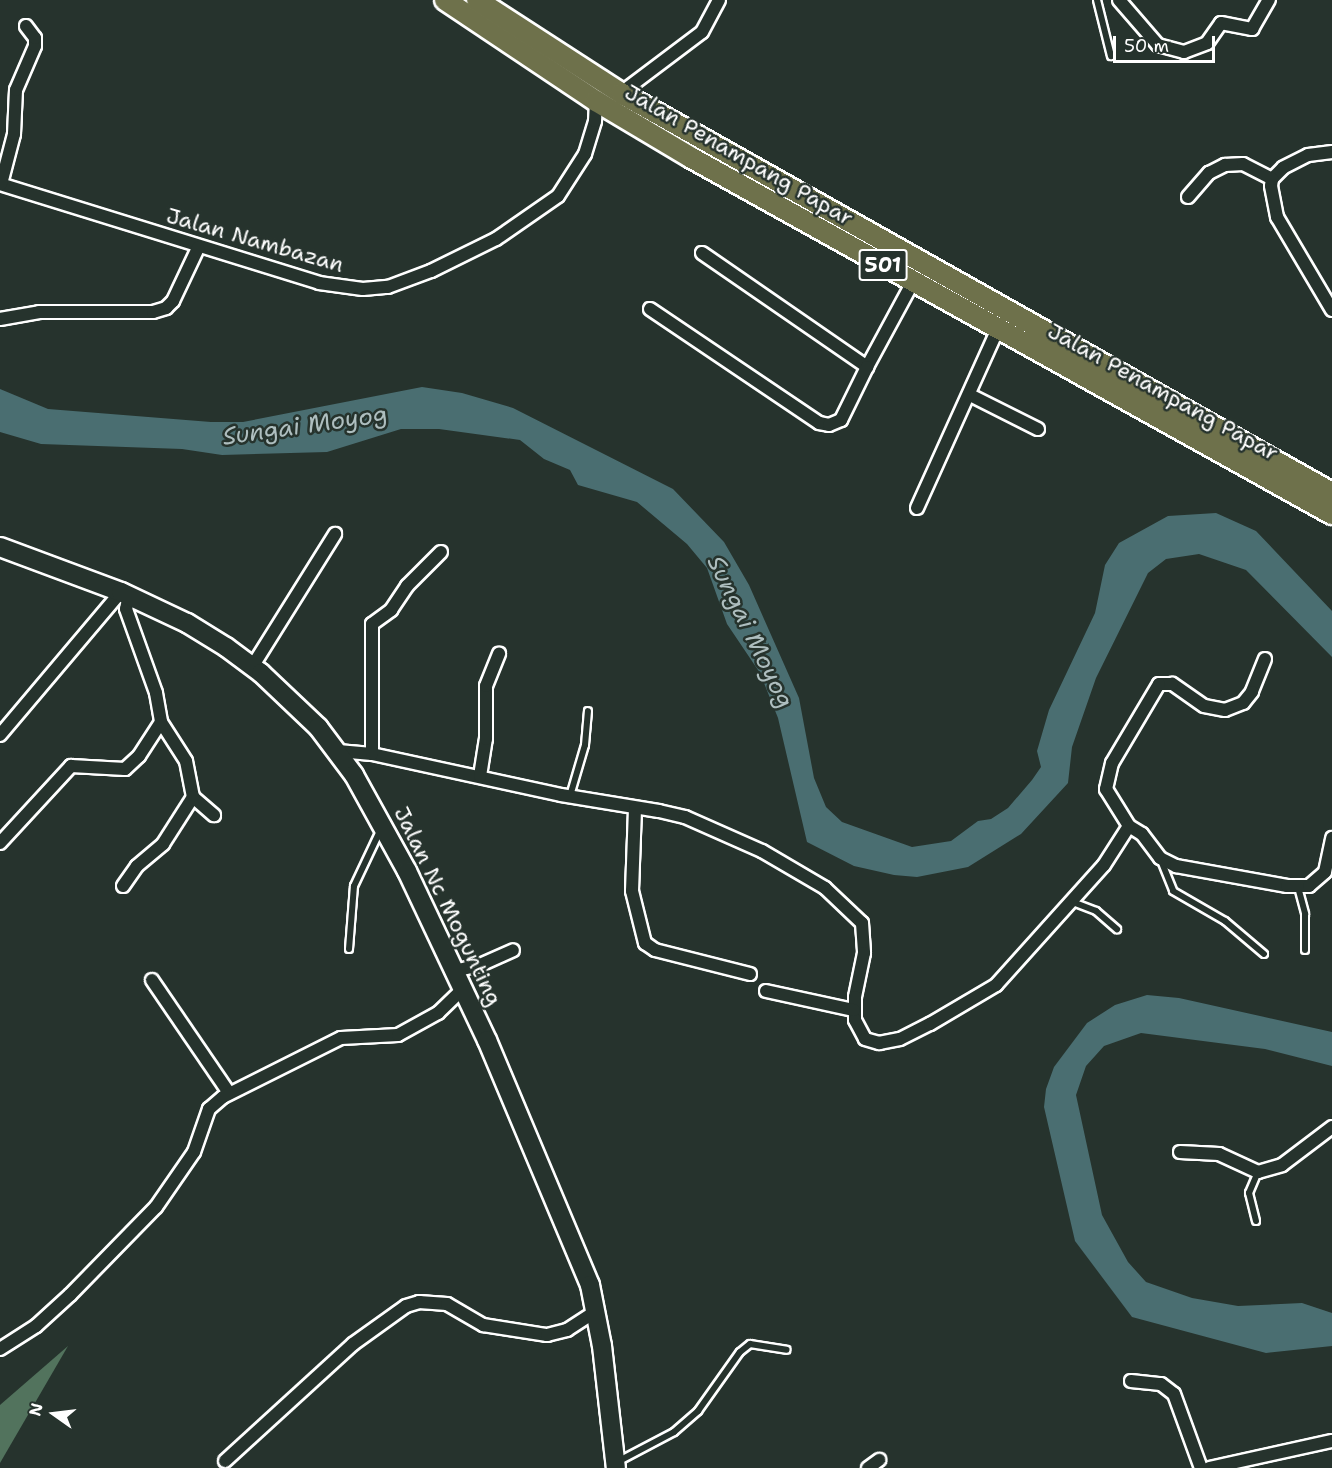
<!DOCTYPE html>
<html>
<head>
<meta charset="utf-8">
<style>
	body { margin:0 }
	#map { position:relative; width:1332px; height:1468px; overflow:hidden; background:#26332d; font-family:"Shantell Sans",sans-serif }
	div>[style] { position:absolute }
	.green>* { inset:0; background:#52735d }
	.water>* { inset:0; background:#4a6e71 }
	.roads { filter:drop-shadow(2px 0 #fff) drop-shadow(-2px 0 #fff) drop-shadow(0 2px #fff) drop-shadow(0 -2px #fff) }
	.lane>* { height:6px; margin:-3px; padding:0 3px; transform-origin:3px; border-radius:3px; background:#26332d }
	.street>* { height:12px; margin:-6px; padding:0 6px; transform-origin:6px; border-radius:6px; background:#26332d }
	.secondary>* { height:18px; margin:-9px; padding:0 9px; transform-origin:9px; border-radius:9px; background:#26332d }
	.primary>* { height:20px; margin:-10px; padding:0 10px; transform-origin:10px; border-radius:10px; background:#6e714b }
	span { translate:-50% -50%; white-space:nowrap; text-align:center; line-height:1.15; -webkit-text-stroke:5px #26332d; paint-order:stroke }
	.shield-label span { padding:2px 4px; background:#26332d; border:2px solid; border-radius:4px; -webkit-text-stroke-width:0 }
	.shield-label { font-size:21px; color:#fff; font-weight:700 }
	.street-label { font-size:22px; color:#fff }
	.water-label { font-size:24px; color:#aebebf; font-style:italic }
	.north { position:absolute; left:24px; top:1384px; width:60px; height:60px; -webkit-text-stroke:4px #26332d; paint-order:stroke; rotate:284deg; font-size:16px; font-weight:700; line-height:24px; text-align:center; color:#fff }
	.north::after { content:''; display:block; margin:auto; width:21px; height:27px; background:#fff; clip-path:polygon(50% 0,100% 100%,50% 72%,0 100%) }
	.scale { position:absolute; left:1113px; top:36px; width:102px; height:27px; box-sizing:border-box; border:3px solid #fff; border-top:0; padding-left:8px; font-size:18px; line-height:21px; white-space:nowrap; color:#fff; -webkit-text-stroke:4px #26332d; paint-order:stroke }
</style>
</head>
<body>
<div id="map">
	<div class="green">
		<i style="clip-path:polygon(68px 1346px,0 1463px,0 1405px)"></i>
	</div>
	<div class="water">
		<i style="clip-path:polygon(422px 387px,462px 393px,513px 408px,673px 489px,724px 542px,749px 585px,799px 698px,814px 778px,826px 807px,842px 822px,912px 847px,951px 841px,978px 821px,991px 819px,1008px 808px,1032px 780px,1041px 767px,1037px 751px,1049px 710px,1095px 613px,1105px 565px,1119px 543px,1168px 516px,1216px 513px,1256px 531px,1332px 611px,1332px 657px,1246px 570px,1199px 554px,1166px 559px,1148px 573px,1096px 678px,1072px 747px,1068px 783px,1021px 834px,968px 867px,917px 877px,894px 875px,854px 866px,807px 842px,778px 718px,760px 673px,727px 624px,707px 568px,687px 544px,637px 502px,578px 485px,570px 470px,544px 459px,520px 440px,439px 429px,401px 429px,327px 452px,222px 455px,182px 449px,41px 444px,0 432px,0 389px,48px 409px,211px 422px,243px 422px)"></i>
		<i style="clip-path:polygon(1147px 995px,1179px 998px,1332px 1032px,1332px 1066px,1265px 1049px,1141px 1033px,1104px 1046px,1086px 1066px,1076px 1095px,1102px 1215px,1128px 1262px,1146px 1282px,1192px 1298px,1238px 1306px,1302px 1303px,1332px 1313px,1332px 1346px,1266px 1353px,1132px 1317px,1075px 1241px,1044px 1107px,1046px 1089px,1054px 1067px,1087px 1023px,1115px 1005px)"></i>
	</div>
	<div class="roads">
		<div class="lane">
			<i style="left:1097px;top:0;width:58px;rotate:76deg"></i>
			<i style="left:570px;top:796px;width:53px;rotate:-73.6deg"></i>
			<i style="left:585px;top:745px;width:34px;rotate:-85deg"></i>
			<i style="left:1160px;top:858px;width:35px;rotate:68deg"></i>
			<i style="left:1173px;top:891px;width:60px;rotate:30deg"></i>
			<i style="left:1225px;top:921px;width:51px;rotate:40.2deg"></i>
			<i style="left:1298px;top:887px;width:28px;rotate:75deg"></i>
			<i style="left:1305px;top:914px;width:36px;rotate:90deg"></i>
			<i style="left:1070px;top:901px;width:28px;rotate:21deg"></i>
			<i style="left:1096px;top:911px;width:28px;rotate:41deg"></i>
			<i style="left:349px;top:949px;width:63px;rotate:-85.5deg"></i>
			<i style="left:354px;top:886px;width:61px;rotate:-64.7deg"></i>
			<i style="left:1256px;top:1221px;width:29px;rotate:-104deg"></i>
			<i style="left:1249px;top:1193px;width:23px;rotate:-67deg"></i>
			<i style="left:619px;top:1461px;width:62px;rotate:-27.8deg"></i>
			<i style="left:674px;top:1432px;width:32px;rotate:-41deg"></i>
			<i style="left:698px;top:1411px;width:72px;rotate:-54.6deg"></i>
			<i style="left:740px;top:1352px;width:13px;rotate:-39deg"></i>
			<i style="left:750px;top:1344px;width:37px;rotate:9deg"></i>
		</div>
		<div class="street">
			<i style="left:1119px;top:0;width:60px;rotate:49.1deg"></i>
			<i style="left:1158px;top:45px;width:27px;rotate:15deg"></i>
			<i style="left:1184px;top:52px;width:25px;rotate:-21deg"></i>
			<i style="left:1207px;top:43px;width:24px;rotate:-55deg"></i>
			<i style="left:1221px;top:23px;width:32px;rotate:11deg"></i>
			<i style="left:1252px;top:29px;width:34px;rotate:-60deg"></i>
			<i style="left:621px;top:93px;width:101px;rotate:-37deg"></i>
			<i style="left:702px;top:32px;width:36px;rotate:-62deg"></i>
			<i style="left:1332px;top:152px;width:24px;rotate:173deg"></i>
			<i style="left:1308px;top:155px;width:28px;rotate:153deg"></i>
			<i style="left:1283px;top:168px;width:16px;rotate:135deg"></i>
			<i style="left:1272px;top:179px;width:7px;rotate:98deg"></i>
			<i style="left:1271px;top:186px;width:32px;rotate:79deg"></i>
			<i style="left:1277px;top:217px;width:108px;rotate:59.4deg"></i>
			<i style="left:0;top:184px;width:334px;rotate:17.2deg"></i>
			<i style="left:319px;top:283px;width:44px;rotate:7.8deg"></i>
			<i style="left:363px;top:289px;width:25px;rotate:-5deg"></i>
			<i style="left:388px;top:287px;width:46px;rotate:-20.4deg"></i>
			<i style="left:431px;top:271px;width:72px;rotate:-26.2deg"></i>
			<i style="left:496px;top:239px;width:75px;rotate:-34.7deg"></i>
			<i style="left:558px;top:196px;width:50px;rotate:-57.3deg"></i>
			<i style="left:585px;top:154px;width:34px;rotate:-73deg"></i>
			<i style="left:595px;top:121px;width:20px;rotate:-87deg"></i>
			<i style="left:1px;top:184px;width:52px;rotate:-75.4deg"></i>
			<i style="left:14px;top:134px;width:44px;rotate:-87.4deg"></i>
			<i style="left:16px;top:90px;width:48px;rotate:-66.6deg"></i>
			<i style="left:35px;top:46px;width:8px;rotate:-90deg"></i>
			<i style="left:35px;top:38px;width:15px;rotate:-127deg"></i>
			<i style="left:1188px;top:197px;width:32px;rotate:-49deg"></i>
			<i style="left:1209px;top:173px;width:18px;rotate:-27deg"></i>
			<i style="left:1225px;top:165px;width:18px;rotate:-3deg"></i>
			<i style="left:1243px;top:164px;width:33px;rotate:27deg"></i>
			<i style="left:702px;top:253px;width:201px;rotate:34.6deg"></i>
			<i style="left:867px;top:367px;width:97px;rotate:-61.6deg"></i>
			<i style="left:650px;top:309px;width:204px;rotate:34deg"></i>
			<i style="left:819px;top:423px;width:10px;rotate:11deg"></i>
			<i style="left:829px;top:425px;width:13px;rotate:-23deg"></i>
			<i style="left:841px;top:420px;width:59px;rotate:-63.9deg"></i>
			<i style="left:0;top:319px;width:40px;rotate:-10deg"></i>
			<i style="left:39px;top:312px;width:114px"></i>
			<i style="left:153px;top:312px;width:14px;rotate:-17deg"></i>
			<i style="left:166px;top:308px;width:10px;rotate:-45deg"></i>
			<i style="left:173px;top:301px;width:59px;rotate:-64.7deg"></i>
			<i style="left:970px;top:395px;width:76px;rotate:26.6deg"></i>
			<i style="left:917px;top:508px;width:196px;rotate:-65.7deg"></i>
			<i style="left:129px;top:595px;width:14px;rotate:102deg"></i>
			<i style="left:126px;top:609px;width:89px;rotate:70.3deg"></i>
			<i style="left:156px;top:693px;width:29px;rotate:80deg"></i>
			<i style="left:161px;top:722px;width:46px;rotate:57.3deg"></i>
			<i style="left:186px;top:761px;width:37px;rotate:79deg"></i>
			<i style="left:193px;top:797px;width:28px;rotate:41deg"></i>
			<i style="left:1265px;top:659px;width:35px;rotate:112deg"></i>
			<i style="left:1252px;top:692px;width:14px;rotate:129deg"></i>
			<i style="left:1243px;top:703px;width:19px;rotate:159deg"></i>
			<i style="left:1225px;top:710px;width:21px;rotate:-169deg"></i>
			<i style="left:1204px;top:706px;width:39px;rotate:-145deg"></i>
			<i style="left:1172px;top:684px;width:13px;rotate:180deg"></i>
			<i style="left:1159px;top:684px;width:92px;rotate:120.7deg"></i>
			<i style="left:1112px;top:763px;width:27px;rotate:103deg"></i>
			<i style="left:1106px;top:789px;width:44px;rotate:58.1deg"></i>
			<i style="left:1129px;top:826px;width:15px;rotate:32deg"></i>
			<i style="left:1142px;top:834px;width:30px;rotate:53deg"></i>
			<i style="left:1160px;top:858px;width:18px;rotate:27deg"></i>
			<i style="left:1176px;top:866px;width:113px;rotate:10.2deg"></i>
			<i style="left:1287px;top:886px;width:22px"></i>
			<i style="left:1309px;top:886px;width:21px;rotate:-41deg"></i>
			<i style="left:1325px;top:872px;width:35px;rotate:-78deg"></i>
			<i style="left:252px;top:667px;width:157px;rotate:-58deg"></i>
			<i style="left:0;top:735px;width:187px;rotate:-49.8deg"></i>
			<i style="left:338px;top:751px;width:34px;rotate:5deg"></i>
			<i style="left:372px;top:754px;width:193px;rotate:12.2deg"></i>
			<i style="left:561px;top:795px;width:99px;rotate:9.3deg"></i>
			<i style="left:659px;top:811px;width:27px;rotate:13deg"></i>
			<i style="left:685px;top:817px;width:84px;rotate:23.8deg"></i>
			<i style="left:762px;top:851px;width:73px;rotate:30.4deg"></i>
			<i style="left:825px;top:888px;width:51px;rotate:43.4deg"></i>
			<i style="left:862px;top:923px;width:30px;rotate:86deg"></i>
			<i style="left:864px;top:953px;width:45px;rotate:101.6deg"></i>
			<i style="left:855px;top:997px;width:23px;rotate:90deg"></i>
			<i style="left:855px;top:1020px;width:21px;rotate:62deg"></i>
			<i style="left:865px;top:1039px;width:15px;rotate:16deg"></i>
			<i style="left:879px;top:1043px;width:21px;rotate:-11deg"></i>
			<i style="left:900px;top:1039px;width:34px;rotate:-27deg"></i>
			<i style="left:930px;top:1024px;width:77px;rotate:-30.6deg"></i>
			<i style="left:996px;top:985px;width:161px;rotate:-48deg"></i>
			<i style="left:1104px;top:865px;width:46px;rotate:-57.3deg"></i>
			<i style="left:372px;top:754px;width:130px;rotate:-90deg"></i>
			<i style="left:372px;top:624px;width:24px;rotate:-36deg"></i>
			<i style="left:391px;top:610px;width:29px;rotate:-56deg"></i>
			<i style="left:407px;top:586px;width:48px;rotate:-45deg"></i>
			<i style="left:480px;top:776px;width:37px;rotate:-81deg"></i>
			<i style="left:486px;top:739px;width:53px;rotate:-90deg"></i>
			<i style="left:486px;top:686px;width:35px;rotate:-68deg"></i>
			<i style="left:635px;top:809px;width:82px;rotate:92.1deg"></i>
			<i style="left:632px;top:891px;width:54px;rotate:76deg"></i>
			<i style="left:645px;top:943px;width:12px;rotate:35deg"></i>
			<i style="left:655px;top:950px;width:98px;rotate:14.2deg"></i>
			<i style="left:0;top:843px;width:105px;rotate:-47.3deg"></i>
			<i style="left:71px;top:766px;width:54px;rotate:3.2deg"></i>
			<i style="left:125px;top:769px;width:19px;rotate:-43deg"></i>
			<i style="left:139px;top:756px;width:40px;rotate:-57.1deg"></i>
			<i style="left:123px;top:886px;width:24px;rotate:-55deg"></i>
			<i style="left:137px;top:866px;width:34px;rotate:-40deg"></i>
			<i style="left:163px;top:844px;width:56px;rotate:-57.4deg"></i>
			<i style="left:454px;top:971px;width:27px;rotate:-13deg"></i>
			<i style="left:480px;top:965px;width:36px;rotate:-24deg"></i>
			<i style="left:152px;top:980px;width:137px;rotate:55.7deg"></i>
			<i style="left:766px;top:991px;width:90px;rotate:12.2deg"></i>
			<i style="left:1180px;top:1152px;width:39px;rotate:3deg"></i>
			<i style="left:1219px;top:1154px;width:43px;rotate:24.8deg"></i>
			<i style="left:1258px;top:1172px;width:25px;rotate:-16deg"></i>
			<i style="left:1282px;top:1165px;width:63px;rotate:-37.2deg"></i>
			<i style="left:0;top:1349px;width:43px;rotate:-32.6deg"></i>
			<i style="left:36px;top:1326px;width:46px;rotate:-42.4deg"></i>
			<i style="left:70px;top:1295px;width:123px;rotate:-45.7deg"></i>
			<i style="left:156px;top:1207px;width:67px;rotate:-55.4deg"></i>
			<i style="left:194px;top:1152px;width:46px;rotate:-70.8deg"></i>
			<i style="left:209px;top:1109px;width:18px;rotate:-41deg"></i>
			<i style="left:223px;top:1097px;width:132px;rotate:-26.6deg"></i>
			<i style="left:341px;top:1038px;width:57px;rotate:-3deg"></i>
			<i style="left:398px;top:1035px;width:46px;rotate:-28.8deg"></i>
			<i style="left:438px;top:1013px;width:32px;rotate:-44deg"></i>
			<i style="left:1131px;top:1381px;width:30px;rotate:6deg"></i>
			<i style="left:1161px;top:1384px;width:16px;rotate:38deg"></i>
			<i style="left:1174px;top:1394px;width:79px;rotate:70deg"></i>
			<i style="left:225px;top:1461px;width:173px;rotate:-42.4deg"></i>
			<i style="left:353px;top:1344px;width:65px;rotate:-35.6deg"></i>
			<i style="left:406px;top:1306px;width:14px;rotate:-17deg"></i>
			<i style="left:419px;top:1302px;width:28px;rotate:4deg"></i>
			<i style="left:447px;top:1304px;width:42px;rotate:30.3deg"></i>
			<i style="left:483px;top:1325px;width:65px;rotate:8.9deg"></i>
			<i style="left:547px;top:1335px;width:21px;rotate:-14deg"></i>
			<i style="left:567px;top:1330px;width:33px;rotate:-33deg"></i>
			<i style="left:868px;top:1468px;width:14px;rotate:-36deg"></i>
			<i style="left:1209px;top:1468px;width:126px;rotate:-12.4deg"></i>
		</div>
		<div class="secondary">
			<i style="left:0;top:547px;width:129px;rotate:20.4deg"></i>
			<i style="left:121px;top:592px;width:73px;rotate:25.2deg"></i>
			<i style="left:187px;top:623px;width:46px;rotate:31.6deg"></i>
			<i style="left:226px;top:647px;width:44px;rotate:36.6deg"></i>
			<i style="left:261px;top:673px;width:79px;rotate:43.5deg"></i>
			<i style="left:318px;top:727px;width:60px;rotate:53.1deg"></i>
			<i style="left:354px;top:775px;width:110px;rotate:61.1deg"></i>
			<i style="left:407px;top:871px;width:187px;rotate:64.7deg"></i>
			<i style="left:487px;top:1040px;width:266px;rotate:67.2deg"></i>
			<i style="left:590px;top:1285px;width:62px;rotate:78.9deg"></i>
			<i style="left:602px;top:1346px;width:123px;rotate:83.5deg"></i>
		</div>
		<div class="primary">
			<i style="left:445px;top:0;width:182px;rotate:33.8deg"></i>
			<i style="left:596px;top:101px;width:109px;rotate:30.8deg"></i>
			<i style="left:690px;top:157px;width:735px;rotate:29.08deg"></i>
			<i style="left:477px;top:0;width:171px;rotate:32.9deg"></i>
			<i style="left:621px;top:93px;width:816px;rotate:29.36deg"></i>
		</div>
	</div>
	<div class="shield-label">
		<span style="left:883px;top:265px">501</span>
	</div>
	<div class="street-label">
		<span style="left:739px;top:155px;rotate:30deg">Jalan Penampang Papar</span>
		<span style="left:255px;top:240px;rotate:16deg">Jalan Nambazan</span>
		<span style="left:1163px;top:392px;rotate:29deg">Jalan Penampang Papar</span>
		<span style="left:448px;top:906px;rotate:64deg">Jalan Nc Mogunting</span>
	</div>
	<div class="water-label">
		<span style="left:305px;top:426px;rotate:-8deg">Sungai Moyog</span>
		<span style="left:750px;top:632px;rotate:64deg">Sungai Moyog</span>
	</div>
	<div class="north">N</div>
	<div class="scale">50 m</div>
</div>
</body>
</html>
